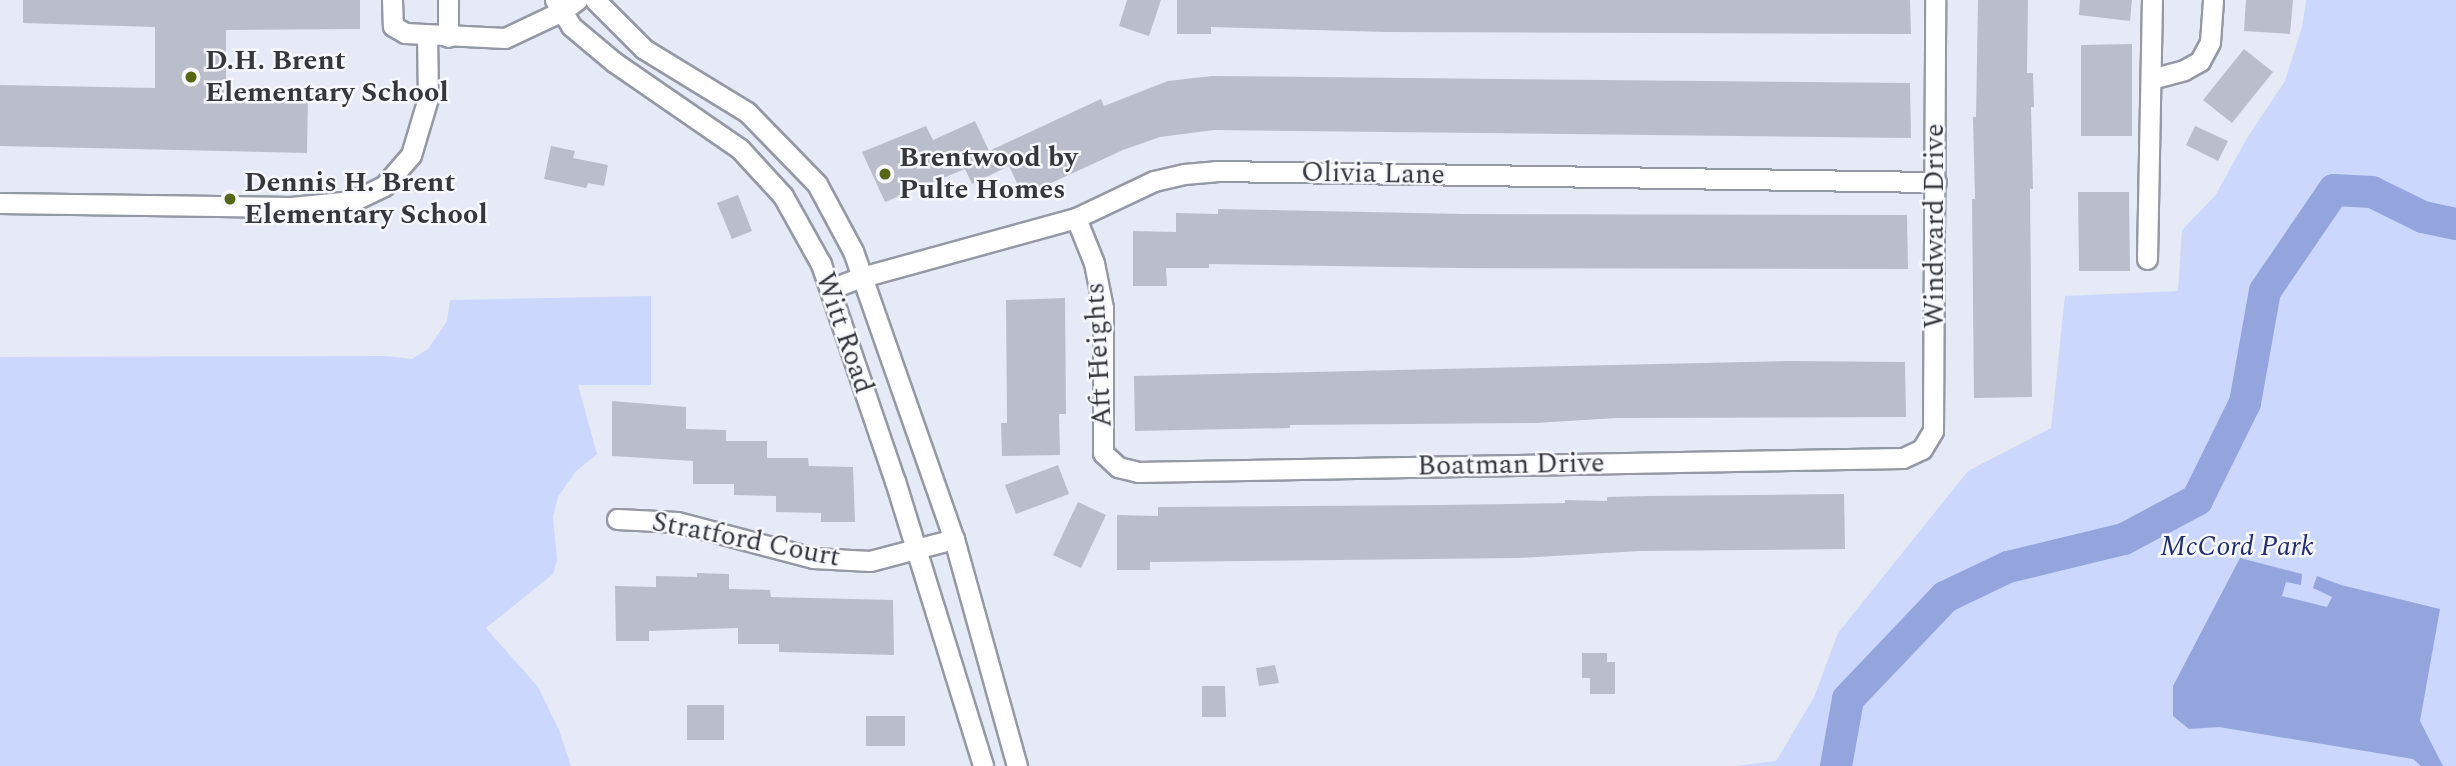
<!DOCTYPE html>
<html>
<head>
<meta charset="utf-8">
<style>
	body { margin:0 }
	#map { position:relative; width:2456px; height:766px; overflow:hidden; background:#e6eaf7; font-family:Spectral,serif }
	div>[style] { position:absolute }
	.green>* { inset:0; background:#cbd7fd }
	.water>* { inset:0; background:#94a5de }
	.river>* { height:32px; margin:-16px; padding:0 16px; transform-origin:16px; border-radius:16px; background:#94a5de }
	.building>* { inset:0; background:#b9beca }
	.roads { filter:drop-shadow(2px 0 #9599a5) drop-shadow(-2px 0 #9599a5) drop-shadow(0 2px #9599a5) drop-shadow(0 -2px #9599a5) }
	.minor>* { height:19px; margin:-9.5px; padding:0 9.5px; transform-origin:9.5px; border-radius:9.5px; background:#fff }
	.dots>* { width:19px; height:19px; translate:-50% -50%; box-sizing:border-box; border:4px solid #f6f8fd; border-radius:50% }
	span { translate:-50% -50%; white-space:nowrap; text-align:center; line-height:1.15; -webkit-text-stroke:5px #f6f8fd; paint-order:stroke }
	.poi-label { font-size:28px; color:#35373c; font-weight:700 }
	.left { translate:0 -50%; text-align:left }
	.street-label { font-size:28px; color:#35373c }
	.park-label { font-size:28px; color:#232f71; font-style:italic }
</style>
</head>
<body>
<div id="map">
	<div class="green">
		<i style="clip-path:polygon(2306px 0,2456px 0,2456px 766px,1735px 766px,1776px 761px,1814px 697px,1838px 633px,1968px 471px,2051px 428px,2065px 296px,2178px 291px,2182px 230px,2215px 196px,2247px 138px,2285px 81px,2302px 27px)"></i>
		<i style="clip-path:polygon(651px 296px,651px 385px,578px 385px,597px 454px,575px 472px,558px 497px,553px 517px,557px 560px,553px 574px,486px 628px,538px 687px,559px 730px,571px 766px,0 766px,0 357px,387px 356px,412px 359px,428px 349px,447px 321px,450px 300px)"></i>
	</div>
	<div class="water">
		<i style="clip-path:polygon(2240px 558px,2302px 574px,2301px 585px,2286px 582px,2282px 596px,2327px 607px,2332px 597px,2313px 588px,2317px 576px,2341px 585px,2440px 609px,2420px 721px,2443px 766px,2421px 766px,2413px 759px,2219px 727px,2189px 729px,2173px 716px,2173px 686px)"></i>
	</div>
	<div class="river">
		<i style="left:1836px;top:766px;width:68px;rotate:-79.8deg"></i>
		<i style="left:1848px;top:699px;width:141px;rotate:-46.4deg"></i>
		<i style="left:1945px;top:597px;width:70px;rotate:-25.5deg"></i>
		<i style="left:2008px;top:567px;width:119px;rotate:-13.6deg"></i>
		<i style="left:2124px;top:539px;width:83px;rotate:-28.1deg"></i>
		<i style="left:2197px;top:500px;width:108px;rotate:-63.7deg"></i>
		<i style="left:2245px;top:403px;width:114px;rotate:-79.9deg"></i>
		<i style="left:2265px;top:291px;width:122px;rotate:-55.7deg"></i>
		<i style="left:2334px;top:190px;width:38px;rotate:3deg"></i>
		<i style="left:2372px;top:192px;width:57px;rotate:26.1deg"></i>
		<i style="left:2423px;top:217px;width:34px;rotate:12deg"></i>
	</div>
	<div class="building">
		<i style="clip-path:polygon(23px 0,360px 0,360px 29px,226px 30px,226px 92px,308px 94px,307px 153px,0 146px,0 85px,155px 88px,155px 27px,23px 23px)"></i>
		<i style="clip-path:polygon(1127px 0,1161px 0,1149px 36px,1119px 26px)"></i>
		<i style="clip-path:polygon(1177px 0,1910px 0,1911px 34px,1387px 32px,1211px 27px,1211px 34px,1177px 34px)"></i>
		<i style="clip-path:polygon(1978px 0,2028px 0,2027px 73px,2033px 73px,2034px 107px,2031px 107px,2033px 189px,2030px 189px,2032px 397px,1974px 398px,1972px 199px,1975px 199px,1973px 117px,1976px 117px)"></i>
		<i style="clip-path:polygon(2080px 0,2132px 0,2130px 21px,2079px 15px)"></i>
		<i style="clip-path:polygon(2246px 0,2293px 0,2290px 34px,2244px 31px)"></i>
		<i style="clip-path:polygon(2132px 44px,2132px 136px,2081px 136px,2081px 45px)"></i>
		<i style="clip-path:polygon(2244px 49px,2273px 72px,2232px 123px,2203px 100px)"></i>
		<i style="clip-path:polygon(1212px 76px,1910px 83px,1911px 138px,1214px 130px,1160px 137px,1123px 150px,1023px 196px,1009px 166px,972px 184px,965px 169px,885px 202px,862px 152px,926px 126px,933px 140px,975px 121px,989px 151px,1101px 99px,1104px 106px,1168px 81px)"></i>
		<i style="clip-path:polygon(2195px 126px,2228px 141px,2218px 161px,2186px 145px)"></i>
		<i style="clip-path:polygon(551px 146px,575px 151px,573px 158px,608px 165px,604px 186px,588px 183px,586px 188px,544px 179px)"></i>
		<i style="clip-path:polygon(2078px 192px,2129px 192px,2130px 271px,2079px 271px)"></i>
		<i style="clip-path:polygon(738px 195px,752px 231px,732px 239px,717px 203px)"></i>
		<i style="clip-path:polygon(1218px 209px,1464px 214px,1907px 215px,1908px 269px,1457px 268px,1209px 264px,1209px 268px,1166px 268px,1167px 286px,1133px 286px,1133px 231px,1176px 232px,1176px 213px,1218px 214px)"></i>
		<i style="clip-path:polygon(1065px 298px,1066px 414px,1059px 414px,1060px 455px,1002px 456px,1001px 423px,1007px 423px,1006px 300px)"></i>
		<i style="clip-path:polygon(1789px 361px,1905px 362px,1906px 417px,1616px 418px,1536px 423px,1290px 425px,1290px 428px,1135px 431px,1134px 376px)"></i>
		<i style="clip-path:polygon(612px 401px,686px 407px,686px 429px,726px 430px,726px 441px,767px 441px,767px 458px,808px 458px,809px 466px,853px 467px,855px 522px,821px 522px,821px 513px,776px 512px,776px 496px,734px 495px,734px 484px,693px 484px,693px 461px,612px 456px)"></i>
		<i style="clip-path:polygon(1058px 465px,1069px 494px,1016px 514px,1005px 485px)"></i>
		<i style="clip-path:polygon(1844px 494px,1845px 549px,1640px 551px,1518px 558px,1150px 562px,1150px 570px,1117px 570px,1117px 515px,1158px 516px,1158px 507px,1442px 505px,1565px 503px,1565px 500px,1607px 501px,1607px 497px,1647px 496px)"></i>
		<i style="clip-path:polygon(1078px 502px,1106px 515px,1081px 568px,1053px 555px)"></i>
		<i style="clip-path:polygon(697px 573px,729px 574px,729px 589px,770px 590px,771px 597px,893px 600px,894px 655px,779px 652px,779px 644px,738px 644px,738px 628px,649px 631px,649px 641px,616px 641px,615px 586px,656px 587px,656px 576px,697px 577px)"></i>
		<i style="clip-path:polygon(1582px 653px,1607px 653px,1607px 662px,1615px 662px,1615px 694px,1590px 694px,1590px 678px,1582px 678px)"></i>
		<i style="clip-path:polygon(1275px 665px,1279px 683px,1259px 686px,1256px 668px)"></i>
		<i style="clip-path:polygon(1202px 686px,1225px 686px,1226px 717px,1202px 717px)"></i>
		<i style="clip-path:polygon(687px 705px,724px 705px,724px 740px,687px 740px)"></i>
		<i style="clip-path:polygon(866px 716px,905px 716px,905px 746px,866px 746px)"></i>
	</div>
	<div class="roads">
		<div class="minor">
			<i style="left:392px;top:0;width:26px;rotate:88deg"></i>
			<i style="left:393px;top:26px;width:14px;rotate:30deg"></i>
			<i style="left:405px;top:33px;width:100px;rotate:2.9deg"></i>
			<i style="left:505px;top:38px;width:63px;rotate:-25.3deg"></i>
			<i style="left:562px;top:11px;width:19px;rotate:-36deg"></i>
			<i style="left:555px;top:0;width:31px;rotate:58deg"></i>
			<i style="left:571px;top:26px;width:56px;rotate:39.9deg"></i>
			<i style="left:614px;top:62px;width:153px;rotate:34.6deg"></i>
			<i style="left:740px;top:149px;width:64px;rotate:47.5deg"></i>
			<i style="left:783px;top:196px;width:78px;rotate:60.8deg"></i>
			<i style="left:821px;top:264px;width:229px;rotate:71.2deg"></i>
			<i style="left:895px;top:481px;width:298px;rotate:72.8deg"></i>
			<i style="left:595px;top:0;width:69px;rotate:45deg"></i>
			<i style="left:644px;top:49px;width:121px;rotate:31.5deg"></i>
			<i style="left:747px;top:112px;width:100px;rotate:45.8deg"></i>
			<i style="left:817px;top:184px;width:76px;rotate:61.8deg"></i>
			<i style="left:853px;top:251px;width:305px;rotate:70.7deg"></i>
			<i style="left:954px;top:539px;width:236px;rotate:74.5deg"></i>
			<i style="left:448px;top:37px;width:37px;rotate:-90deg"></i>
			<i style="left:2151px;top:79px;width:34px;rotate:-15deg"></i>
			<i style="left:2184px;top:70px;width:18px;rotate:-29deg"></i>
			<i style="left:2200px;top:61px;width:21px;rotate:-62deg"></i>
			<i style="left:2210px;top:42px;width:42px;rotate:-85.9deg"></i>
			<i style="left:0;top:203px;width:291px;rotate:0.8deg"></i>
			<i style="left:291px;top:207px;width:62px;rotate:-5.5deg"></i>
			<i style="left:353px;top:201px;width:34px;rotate:-26deg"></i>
			<i style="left:384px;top:186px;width:41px;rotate:-48.9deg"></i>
			<i style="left:411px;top:155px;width:59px;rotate:-73.4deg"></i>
			<i style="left:428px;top:98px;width:62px;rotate:-90.9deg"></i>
			<i style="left:1076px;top:218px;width:48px;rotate:68.2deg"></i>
			<i style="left:1094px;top:263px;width:46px;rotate:78.7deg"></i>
			<i style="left:1103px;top:308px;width:145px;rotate:90deg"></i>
			<i style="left:1103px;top:453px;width:21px;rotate:43deg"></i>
			<i style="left:1118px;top:467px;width:21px;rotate:14deg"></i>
			<i style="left:1138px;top:472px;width:765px;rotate:-1.05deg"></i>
			<i style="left:1903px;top:458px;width:21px;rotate:-25deg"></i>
			<i style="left:1922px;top:449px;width:21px;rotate:-59deg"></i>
			<i style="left:1933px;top:431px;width:431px;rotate:-89.7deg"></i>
			<i style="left:2147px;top:259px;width:259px;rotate:-88.9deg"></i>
			<i style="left:830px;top:289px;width:34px;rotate:-21deg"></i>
			<i style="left:862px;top:277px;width:222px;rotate:-15.4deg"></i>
			<i style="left:1076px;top:218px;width:86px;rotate:-25.4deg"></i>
			<i style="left:1154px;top:181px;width:31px;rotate:-13deg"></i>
			<i style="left:1184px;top:174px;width:32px;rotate:-5deg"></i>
			<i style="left:1216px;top:171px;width:720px;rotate:0.88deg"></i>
			<i style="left:617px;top:519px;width:60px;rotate:2.9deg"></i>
			<i style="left:677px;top:522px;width:141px;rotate:14.8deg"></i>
			<i style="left:813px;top:558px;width:57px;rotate:3deg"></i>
			<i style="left:870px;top:561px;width:87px;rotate:-14.7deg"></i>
		</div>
	</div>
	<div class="dots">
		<i style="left:191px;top:77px;background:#566712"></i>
		<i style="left:885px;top:174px;background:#566712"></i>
		<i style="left:230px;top:199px;background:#566712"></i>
	</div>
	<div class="poi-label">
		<span class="left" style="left:205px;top:77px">D.H. Brent<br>Elementary School</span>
		<span class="left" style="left:899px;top:174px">Brentwood by<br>Pulte Homes</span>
		<span class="left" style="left:244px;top:199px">Dennis H. Brent<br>Elementary School</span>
	</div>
	<div class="street-label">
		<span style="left:1373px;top:174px;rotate:1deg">Olivia Lane</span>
		<span style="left:1935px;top:226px;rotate:-90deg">Windward Drive</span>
		<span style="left:844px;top:333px;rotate:71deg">Witt Road</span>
		<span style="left:1099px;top:355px;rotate:-93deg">Aft Heights</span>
		<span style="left:1511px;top:465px;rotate:-1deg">Boatman Drive</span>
		<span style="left:746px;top:540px;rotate:11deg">Stratford Court</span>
	</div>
	<div class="park-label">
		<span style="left:2237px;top:547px">McCord Park</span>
	</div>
</div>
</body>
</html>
